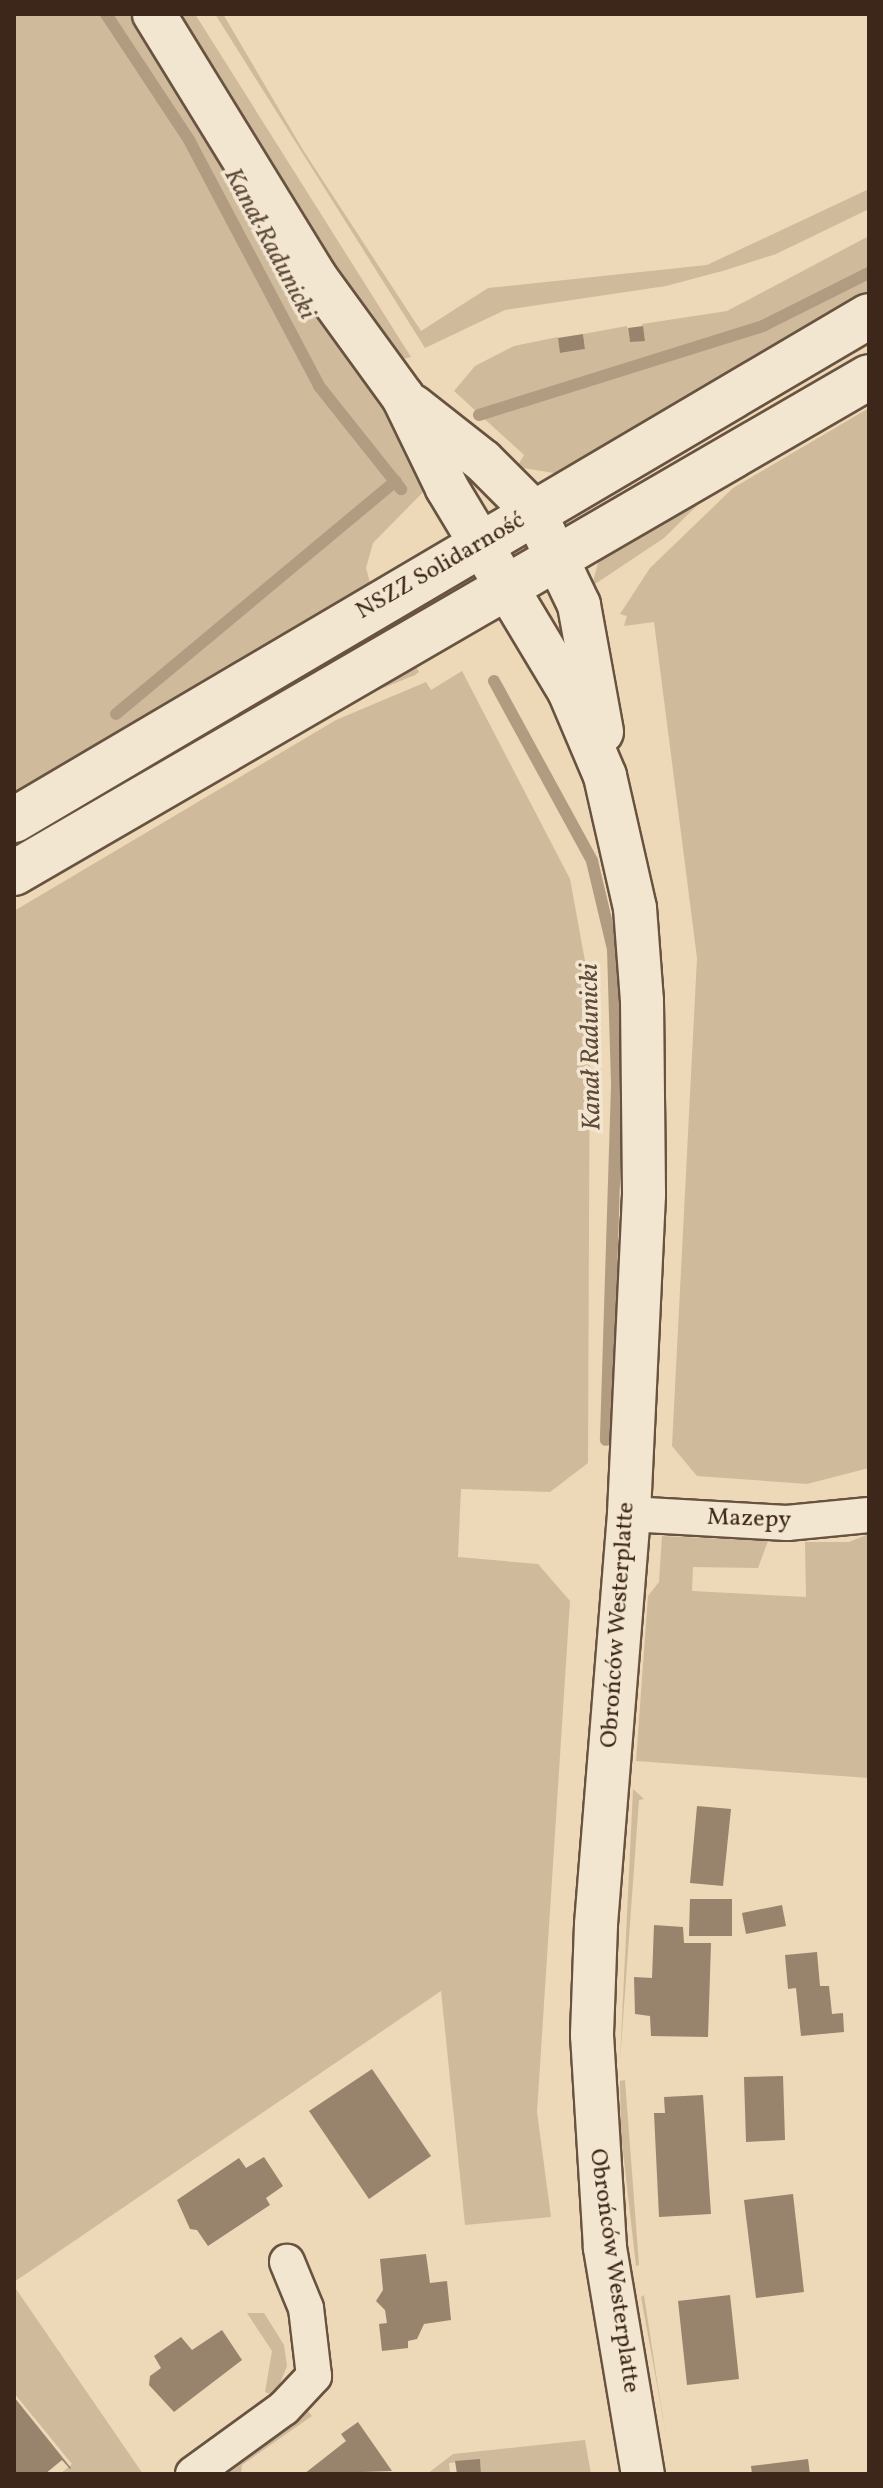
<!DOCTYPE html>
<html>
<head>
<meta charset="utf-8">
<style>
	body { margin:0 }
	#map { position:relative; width:883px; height:2488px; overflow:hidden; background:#edd8b7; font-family:Vollkorn,serif }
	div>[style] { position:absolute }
	.green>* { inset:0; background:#cfba9c }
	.stream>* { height:12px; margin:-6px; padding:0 6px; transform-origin:6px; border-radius:6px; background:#b19c82 }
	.building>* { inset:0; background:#98836c }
	.roads { filter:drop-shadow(2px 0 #685341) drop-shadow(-2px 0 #685341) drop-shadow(0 2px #685341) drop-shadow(0 -2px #685341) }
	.minor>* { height:34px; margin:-17px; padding:0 17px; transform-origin:17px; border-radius:17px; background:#f3e6d0 }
	.tertiary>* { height:42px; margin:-21px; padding:0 21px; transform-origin:21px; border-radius:21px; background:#f3e6d0 }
	.secondary>* { height:44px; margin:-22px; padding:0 22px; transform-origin:22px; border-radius:22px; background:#f3e6d0 }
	span { translate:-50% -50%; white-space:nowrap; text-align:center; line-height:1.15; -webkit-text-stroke:7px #f3e6d0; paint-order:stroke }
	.street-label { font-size:24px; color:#3c271a }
	.water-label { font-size:26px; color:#5f4a39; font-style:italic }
	.frame { position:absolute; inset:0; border:16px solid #3c271a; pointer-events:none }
</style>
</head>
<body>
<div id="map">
	<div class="green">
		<i style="clip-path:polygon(14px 14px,132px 14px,432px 483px,373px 543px,366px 568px,372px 590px,14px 800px)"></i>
		<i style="clip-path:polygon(167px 14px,195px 14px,411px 357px,399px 360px,351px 304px)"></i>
		<i style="clip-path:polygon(215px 14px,223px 14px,303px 150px,421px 331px,488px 288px,707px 265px,869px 189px,869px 209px,776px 254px,726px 270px,666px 286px,505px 310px,425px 348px)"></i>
		<i style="clip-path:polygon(869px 236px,869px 299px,560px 474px,517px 467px,524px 455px,454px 391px,475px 366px,514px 346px,558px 337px,561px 353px,585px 349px,583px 334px,627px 326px,630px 342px,645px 340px,642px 324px,727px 311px)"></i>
		<i style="clip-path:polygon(869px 408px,869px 1468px,807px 1484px,697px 1476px,672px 1446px,697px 958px,654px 622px,624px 626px,627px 616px,620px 614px,650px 568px,733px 488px)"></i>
		<i style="clip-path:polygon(725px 478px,664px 538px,592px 586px,600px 555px)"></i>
		<i style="clip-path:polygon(413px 661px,419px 672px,415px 675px,334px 708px)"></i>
		<i style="clip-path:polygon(462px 671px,570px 879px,590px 988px,588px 1463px,550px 1492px,461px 1489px,458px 1557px,538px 1564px,570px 1601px,537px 2112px,551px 2217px,465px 2225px,441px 1991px,14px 2282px,14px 911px,336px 720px,426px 682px,431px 690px)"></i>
		<i style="clip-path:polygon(869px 1534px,869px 1778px,636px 1761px,648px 1596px,659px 1582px,662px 1536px,768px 1541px,758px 1568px,693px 1567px,692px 1591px,806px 1597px,805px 1542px,849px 1542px)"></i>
		<i style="clip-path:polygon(633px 1789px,644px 1799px,639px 1800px,620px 2061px)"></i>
		<i style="clip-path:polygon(625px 2080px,639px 2265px,636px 2266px,621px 2134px,620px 2081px)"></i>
		<i style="clip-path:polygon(14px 2286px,143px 2474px,60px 2474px,72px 2464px,14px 2393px)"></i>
		<i style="clip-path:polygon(644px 2295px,658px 2387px,667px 2439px,641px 2297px)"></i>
		<i style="clip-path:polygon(247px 2313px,264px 2313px,284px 2345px,287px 2366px,275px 2396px,265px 2392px,272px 2351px)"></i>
		<i style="clip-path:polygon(307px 2410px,312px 2416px,242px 2465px,241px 2474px,227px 2474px)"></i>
		<i style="clip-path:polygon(585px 2440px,591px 2474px,481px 2474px,480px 2460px,449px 2463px,450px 2473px,457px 2474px,427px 2474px,453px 2454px)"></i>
	</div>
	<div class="stream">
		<i style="left:106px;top:14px;width:151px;rotate:56.6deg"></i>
		<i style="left:189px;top:140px;width:278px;rotate:62.1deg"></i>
		<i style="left:319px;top:386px;width:132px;rotate:51.5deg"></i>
		<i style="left:479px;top:415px;width:298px;rotate:-17.4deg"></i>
		<i style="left:763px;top:326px;width:119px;rotate:-26.6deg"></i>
		<i style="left:494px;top:681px;width:205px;rotate:61.4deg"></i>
		<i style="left:592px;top:861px;width:90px;rotate:76.6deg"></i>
		<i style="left:613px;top:949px;width:137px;rotate:88.3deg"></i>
		<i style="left:617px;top:1086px;width:354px;rotate:91.8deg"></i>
		<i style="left:116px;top:714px;width:364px;rotate:-39.8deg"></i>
	</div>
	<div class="building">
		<i style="clip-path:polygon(643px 326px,645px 341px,630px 342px,628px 328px)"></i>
		<i style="clip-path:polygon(583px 334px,585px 349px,560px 353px,558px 338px)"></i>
		<i style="clip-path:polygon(697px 1806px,731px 1809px,723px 1886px,690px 1883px)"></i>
		<i style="clip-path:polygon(690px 1899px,732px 1899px,732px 1936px,689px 1936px)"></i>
		<i style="clip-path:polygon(782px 1905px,786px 1926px,746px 1934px,742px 1913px)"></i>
		<i style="clip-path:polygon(654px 1925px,683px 1927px,684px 1943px,711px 1943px,708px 2037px,651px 2036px,650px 2016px,635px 2014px,634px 1977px,652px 1978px)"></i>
		<i style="clip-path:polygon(817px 1952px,820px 1986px,829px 1986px,832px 2014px,843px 2013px,844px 2032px,801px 2036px,796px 1988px,788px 1989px,785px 1955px)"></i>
		<i style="clip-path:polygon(372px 2069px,431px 2156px,369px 2199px,309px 2111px)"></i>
		<i style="clip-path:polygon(783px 2076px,785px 2140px,746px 2142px,744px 2077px)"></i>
		<i style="clip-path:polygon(703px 2095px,711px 2214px,659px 2217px,654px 2113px,665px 2113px,664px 2097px)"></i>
		<i style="clip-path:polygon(264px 2157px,283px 2186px,266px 2198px,270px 2205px,208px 2246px,197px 2230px,190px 2229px,177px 2200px,239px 2158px,246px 2168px)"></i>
		<i style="clip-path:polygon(793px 2194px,804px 2292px,756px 2298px,744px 2200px)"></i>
		<i style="clip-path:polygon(426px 2254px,430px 2283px,447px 2281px,451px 2320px,424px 2324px,417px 2339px,408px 2341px,408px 2348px,382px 2351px,379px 2324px,387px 2323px,385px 2310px,376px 2301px,383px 2290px,380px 2259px)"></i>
		<i style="clip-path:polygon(730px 2295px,739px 2379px,687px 2385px,678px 2301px)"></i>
		<i style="clip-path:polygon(222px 2330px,242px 2360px,174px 2412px,149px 2385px,150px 2376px,161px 2368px,154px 2356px,181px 2337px,192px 2350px)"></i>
		<i style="clip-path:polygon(14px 2397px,71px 2468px,70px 2469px,62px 2460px,45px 2474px,14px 2474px)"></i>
		<i style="clip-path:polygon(358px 2422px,392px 2471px,304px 2474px,346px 2441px,341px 2434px)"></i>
		<i style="clip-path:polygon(480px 2459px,481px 2474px,457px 2474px,455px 2461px)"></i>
		<i style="clip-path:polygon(808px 2459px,810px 2474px,752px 2474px,751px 2466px)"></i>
	</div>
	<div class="roads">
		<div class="minor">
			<i style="left:629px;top:1514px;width:158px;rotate:3.3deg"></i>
			<i style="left:787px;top:1523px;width:82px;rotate:-5.6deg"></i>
			<i style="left:193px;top:2474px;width:112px;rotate:-36deg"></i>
			<i style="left:284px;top:2408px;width:44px;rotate:-46.8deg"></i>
			<i style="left:314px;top:2376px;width:68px;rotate:-96.7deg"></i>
			<i style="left:306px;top:2308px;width:50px;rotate:-112.4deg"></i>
		</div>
		<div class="tertiary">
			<i style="left:154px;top:14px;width:308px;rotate:58.4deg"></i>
			<i style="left:315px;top:276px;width:150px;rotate:54deg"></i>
			<i style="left:403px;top:397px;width:101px;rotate:64.2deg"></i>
			<i style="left:447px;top:488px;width:237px;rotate:59deg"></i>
			<i style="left:569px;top:691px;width:92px;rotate:67deg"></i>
			<i style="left:605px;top:776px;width:135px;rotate:77.2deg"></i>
			<i style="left:635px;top:908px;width:93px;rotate:85.7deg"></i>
			<i style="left:642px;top:1001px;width:194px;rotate:89.4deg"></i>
			<i style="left:644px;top:1195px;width:319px;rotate:92.7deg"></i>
			<i style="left:629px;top:1514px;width:412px;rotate:94.6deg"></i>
			<i style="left:596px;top:1925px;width:110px;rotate:92.1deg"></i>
			<i style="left:592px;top:2035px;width:213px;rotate:86.5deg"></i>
			<i style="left:605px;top:2248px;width:229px;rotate:80.5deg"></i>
			<i style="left:413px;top:406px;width:89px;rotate:38.2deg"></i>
			<i style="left:483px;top:461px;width:74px;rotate:45deg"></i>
			<i style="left:535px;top:513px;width:102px;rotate:64.4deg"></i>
			<i style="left:579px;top:605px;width:129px;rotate:79.7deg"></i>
		</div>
		<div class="secondary">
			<i style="left:14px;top:820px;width:992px;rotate:-30.52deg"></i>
			<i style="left:14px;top:873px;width:988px;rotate:-30.12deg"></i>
		</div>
	</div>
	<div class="street-label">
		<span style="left:441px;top:567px;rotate:-30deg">NSZZ Solidarność</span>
		<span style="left:749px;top:1520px;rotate:2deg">Mazepy</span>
		<span style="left:619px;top:1625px;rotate:-86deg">Obrońców Westerplatte</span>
		<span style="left:613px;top:2271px;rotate:82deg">Obrońców Westerplatte</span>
	</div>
	<div class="water-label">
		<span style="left:269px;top:244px;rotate:62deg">Kanał Radunicki</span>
		<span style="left:592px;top:1047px;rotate:-91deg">Kanał Radunicki</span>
	</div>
	<div class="frame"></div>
</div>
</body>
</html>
